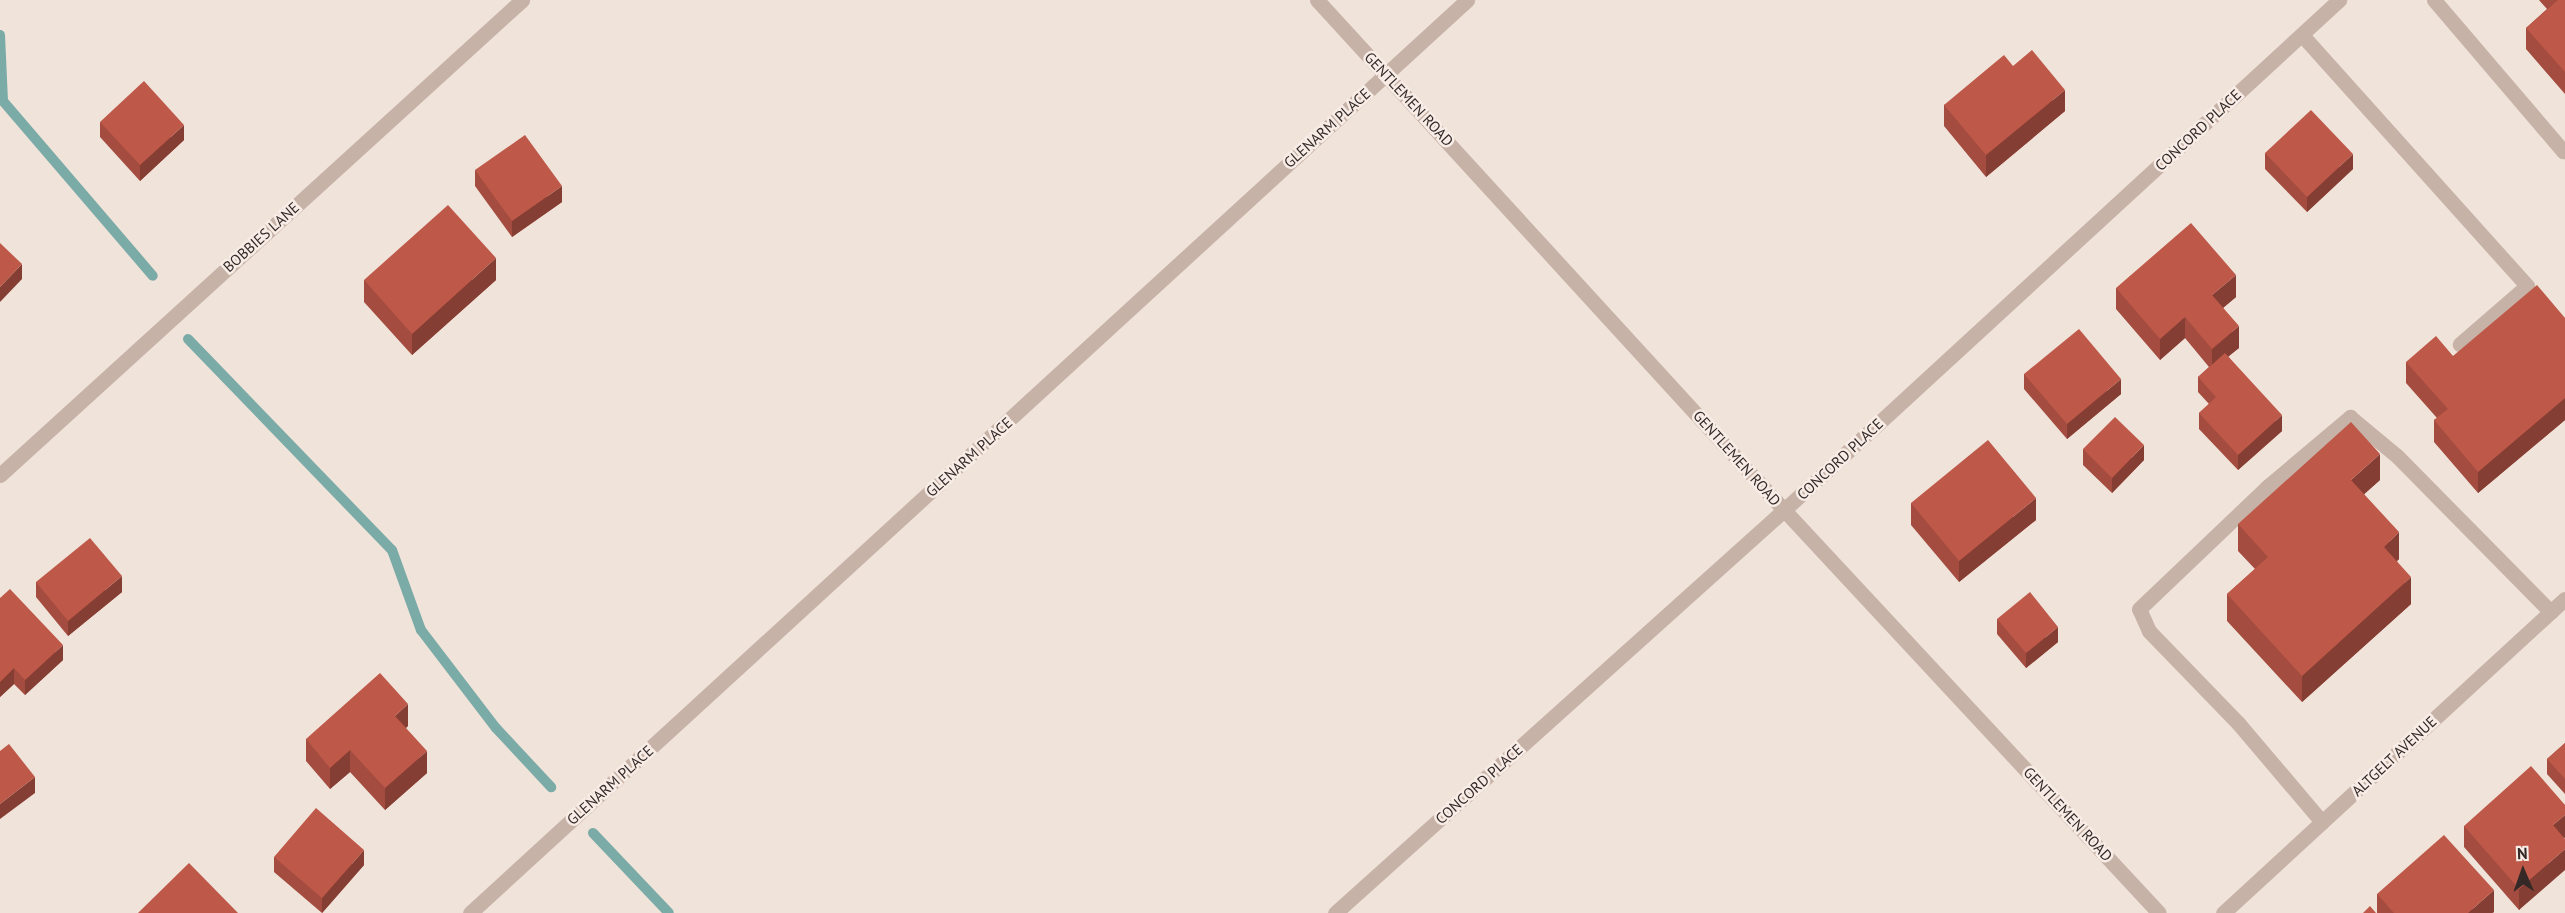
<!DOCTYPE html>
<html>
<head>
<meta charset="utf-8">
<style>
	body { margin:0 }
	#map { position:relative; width:2565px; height:913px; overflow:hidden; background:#f0e3da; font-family:"PT Sans",sans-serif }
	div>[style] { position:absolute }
	.stream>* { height:10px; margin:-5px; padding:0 5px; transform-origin:5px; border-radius:5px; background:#7baba7 }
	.lane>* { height:15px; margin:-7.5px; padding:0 7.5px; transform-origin:7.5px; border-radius:7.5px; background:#c7b2a7 }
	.street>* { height:15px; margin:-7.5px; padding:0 7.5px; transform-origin:7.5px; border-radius:7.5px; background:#c7b2a7 }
	.wall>* { inset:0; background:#a34c3f }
	.shaded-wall>* { inset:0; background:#853e33 }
	.building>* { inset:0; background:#be5849 }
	span { translate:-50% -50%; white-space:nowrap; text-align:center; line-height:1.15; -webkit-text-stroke:5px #f8ede6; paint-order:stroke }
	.street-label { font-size:15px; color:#342927 }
	.north { position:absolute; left:2493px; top:841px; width:60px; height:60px; -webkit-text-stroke:4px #f8ede6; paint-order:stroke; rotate:358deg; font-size:16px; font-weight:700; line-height:24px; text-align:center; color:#342927 }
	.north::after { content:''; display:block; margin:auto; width:21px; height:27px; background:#342927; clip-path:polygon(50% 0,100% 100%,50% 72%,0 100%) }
</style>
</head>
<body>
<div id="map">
	<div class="stream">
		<i style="left:0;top:35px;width:66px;rotate:87.4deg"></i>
		<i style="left:3px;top:101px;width:230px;rotate:49.4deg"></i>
		<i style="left:188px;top:339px;width:293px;rotate:46deg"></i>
		<i style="left:392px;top:550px;width:85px;rotate:70.1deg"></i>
		<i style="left:421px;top:630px;width:123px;rotate:52.6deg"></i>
		<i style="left:496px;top:728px;width:81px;rotate:47deg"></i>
		<i style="left:593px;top:833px;width:110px;rotate:46.5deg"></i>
	</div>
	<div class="lane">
		<i style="left:2434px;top:0;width:199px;rotate:49.5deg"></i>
		<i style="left:2563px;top:151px;width:3px;rotate:-45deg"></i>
		<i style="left:2302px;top:35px;width:337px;rotate:48.1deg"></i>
		<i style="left:2527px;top:286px;width:89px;rotate:139.1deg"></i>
		<i style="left:2322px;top:822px;width:130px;rotate:-130.3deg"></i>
		<i style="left:2238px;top:723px;width:128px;rotate:-134.1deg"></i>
		<i style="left:2149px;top:631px;width:24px;rotate:-114deg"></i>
		<i style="left:2139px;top:609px;width:177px;rotate:-43.6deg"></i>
		<i style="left:2267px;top:487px;width:109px;rotate:-40.1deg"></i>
		<i style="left:2350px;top:417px;width:61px;rotate:39.7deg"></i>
		<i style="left:2397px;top:456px;width:219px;rotate:45.4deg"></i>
	</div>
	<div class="street">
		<i style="left:1317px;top:0;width:692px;rotate:47.52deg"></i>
		<i style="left:1784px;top:510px;width:550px;rotate:47.06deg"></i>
		<i style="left:0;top:475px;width:706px;rotate:-42.3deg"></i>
		<i style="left:470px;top:913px;width:1352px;rotate:-42.48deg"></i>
		<i style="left:1335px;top:913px;width:603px;rotate:-41.91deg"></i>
		<i style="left:1784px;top:510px;width:754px;rotate:-42.58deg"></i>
		<i style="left:2223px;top:913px;width:464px;rotate:-42.6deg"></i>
	</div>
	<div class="wall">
		<i style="clip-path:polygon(2539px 0,2565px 0,2565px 94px,2526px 49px,2526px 28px,2547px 9px)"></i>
		<i style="clip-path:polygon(2013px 66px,2065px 111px,1986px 177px,1944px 126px,1944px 105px)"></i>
		<i style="clip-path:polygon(100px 122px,184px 140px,140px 181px,100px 137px)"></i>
		<i style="clip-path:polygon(2265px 153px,2353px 169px,2307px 212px,2265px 169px)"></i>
		<i style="clip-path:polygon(475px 170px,562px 202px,512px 237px,475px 186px)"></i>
		<i style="clip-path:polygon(364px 280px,496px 280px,412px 355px,364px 302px)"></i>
		<i style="clip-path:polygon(2116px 288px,2236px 297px,2223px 308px,2239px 348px,2228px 356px,2282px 431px,2238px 470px,2199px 429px,2199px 413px,2209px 404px,2198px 392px,2198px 377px,2209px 367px,2185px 338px,2160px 360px,2116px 309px)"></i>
		<i style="clip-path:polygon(2565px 318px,2565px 420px,2478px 493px,2434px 442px,2434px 420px,2437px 418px,2406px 383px,2406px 362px,2453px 356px)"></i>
		<i style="clip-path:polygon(2024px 374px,2121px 394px,2067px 439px,2024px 389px)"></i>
		<i style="clip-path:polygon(2083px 449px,2144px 460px,2112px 493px,2083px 465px)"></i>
		<i style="clip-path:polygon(2380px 480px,2364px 494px,2399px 559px,2397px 561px,2411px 604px,2302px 702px,2227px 621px,2227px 594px,2255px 569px,2238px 551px,2238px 524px)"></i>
		<i style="clip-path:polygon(1911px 503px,2036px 520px,1959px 582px,1911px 525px)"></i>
		<i style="clip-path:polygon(36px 582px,122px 592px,68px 636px,36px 597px)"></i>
		<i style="clip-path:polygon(0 598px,63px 660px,25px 695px,14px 684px,0 697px)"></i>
		<i style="clip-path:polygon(1997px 619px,2058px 642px,2026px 668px,1997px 634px)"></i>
		<i style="clip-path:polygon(408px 726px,406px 728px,427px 773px,385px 810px,350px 772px,330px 789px,306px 761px,306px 739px)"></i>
		<i style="clip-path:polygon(2565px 743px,2565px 794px,2547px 774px,2547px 759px)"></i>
		<i style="clip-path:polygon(2464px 826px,2565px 837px,2519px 910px,2464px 847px)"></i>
		<i style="clip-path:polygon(274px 857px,364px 865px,322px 913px,274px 872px)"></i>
		<i style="clip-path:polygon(2377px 894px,2494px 912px,2492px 913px,2377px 913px)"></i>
	</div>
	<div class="shaded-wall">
		<i style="clip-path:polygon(2065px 90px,2065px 111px,1986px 177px,1986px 155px)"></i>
		<i style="clip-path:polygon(184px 125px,184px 140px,140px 181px,140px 165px)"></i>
		<i style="clip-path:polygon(2353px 154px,2353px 169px,2307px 212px,2307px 197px)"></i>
		<i style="clip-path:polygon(562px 186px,562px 202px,512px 237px,512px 221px)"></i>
		<i style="clip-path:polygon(496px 258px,496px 280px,412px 355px,412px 334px)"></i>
		<i style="clip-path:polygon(22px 264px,22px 279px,0 302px,0 287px)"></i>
		<i style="clip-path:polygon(2236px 275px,2236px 297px,2212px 317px,2212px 295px)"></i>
		<i style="clip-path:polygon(2185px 317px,2185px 338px,2160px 360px,2160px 339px)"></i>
		<i style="clip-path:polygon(2239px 326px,2239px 348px,2212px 370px,2212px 349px)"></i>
		<i style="clip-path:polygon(2121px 379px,2121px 394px,2067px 439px,2067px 424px)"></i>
		<i style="clip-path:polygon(2565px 398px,2565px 420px,2478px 493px,2478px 472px)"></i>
		<i style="clip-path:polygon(2282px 415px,2282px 431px,2238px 470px,2238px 455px)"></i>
		<i style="clip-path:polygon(2144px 445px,2144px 460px,2112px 493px,2112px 478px)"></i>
		<i style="clip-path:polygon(2380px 454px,2380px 480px,2351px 506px,2351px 480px)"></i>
		<i style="clip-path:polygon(2036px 498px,2036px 520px,1959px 582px,1959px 561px)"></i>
		<i style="clip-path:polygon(2399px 532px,2399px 559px,2384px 574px,2384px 547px)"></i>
		<i style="clip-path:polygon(122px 576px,122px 592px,68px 636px,68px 621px)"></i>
		<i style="clip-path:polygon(2411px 577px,2411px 604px,2302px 702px,2302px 676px)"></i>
		<i style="clip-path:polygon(2058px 627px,2058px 642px,2026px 668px,2026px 653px)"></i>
		<i style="clip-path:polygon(63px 645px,63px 660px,25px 695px,25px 680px)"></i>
		<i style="clip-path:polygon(14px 668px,14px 684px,0 697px,0 682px)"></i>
		<i style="clip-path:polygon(408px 704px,408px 726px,395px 737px,395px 716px)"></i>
		<i style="clip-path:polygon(350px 750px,350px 772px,330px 789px,330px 768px)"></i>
		<i style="clip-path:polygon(427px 751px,427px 773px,385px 810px,385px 788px)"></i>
		<i style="clip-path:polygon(35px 777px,35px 793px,0 819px,0 804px)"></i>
		<i style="clip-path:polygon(2565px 815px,2565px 837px,2553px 847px,2553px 825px)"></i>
		<i style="clip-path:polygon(2565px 849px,2565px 870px,2519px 910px,2519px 889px)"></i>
		<i style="clip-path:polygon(364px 850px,364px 865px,322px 913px,322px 898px)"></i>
		<i style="clip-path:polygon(2494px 890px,2494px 912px,2492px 913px,2468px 913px)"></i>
	</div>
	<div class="building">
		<i style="clip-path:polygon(2558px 0,2565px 0,2565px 72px,2526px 28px)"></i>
		<i style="clip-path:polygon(2032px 50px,2065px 90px,1986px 155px,1944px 105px,2004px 55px,2013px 66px)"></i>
		<i style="clip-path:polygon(144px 81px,184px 125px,140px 165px,100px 122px)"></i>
		<i style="clip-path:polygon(2311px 110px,2353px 154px,2307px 197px,2265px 153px)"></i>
		<i style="clip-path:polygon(525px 135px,562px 186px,512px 221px,475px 170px)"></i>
		<i style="clip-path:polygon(448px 205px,496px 258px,412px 334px,364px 280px)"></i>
		<i style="clip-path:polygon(2191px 223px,2236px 275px,2212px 295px,2239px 326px,2212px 349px,2185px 317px,2160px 339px,2116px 288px)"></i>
		<i style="clip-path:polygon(0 243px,22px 264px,0 287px)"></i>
		<i style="clip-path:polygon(2537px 285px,2565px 318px,2565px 398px,2478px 472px,2434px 420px,2448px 409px,2406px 362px,2436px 336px,2453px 356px)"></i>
		<i style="clip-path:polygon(2079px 329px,2121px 379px,2067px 424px,2024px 374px)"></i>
		<i style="clip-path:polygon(2225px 353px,2282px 415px,2238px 455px,2199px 413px,2216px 397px,2198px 377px)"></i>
		<i style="clip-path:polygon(2115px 417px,2144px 445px,2112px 478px,2083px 449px)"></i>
		<i style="clip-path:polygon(2351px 422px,2380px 454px,2351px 480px,2399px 532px,2384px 547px,2411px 577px,2302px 676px,2227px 594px,2268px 557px,2238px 524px)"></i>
		<i style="clip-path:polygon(1988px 440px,2036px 498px,1959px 561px,1911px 503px)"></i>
		<i style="clip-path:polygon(90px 538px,122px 576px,68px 621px,36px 582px)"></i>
		<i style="clip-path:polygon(10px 589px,63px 645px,25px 680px,14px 668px,0 682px,0 598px)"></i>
		<i style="clip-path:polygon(2030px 592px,2058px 627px,2026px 653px,1997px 619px)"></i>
		<i style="clip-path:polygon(380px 673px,408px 704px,395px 716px,427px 751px,385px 788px,350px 750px,330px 768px,306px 739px)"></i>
		<i style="clip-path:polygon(2565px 743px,2565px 779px,2547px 759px)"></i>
		<i style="clip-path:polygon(9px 744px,35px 777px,0 804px,0 751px)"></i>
		<i style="clip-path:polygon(2531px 766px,2565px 805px,2565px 815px,2553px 825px,2565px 839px,2565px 849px,2519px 889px,2464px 826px)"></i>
		<i style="clip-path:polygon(316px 808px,364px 850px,322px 898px,274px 857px)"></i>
		<i style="clip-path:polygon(2444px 835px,2494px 890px,2468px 913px,2394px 913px,2377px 894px)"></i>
		<i style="clip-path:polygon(189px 863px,238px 913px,138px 913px)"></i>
		<i style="clip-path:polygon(2370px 906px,2376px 913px,2363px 913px)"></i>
	</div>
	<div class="street-label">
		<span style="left:1409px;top:99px;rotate:47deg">GENTLEMEN ROAD</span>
		<span style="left:1327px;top:128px;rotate:-42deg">GLENARM PLACE</span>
		<span style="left:2198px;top:130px;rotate:-43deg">CONCORD PLACE</span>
		<span style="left:261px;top:237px;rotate:-42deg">BOBBIES LANE</span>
		<span style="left:969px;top:457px;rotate:-42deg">GLENARM PLACE</span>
		<span style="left:1737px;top:458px;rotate:48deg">GENTLEMEN ROAD</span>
		<span style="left:1840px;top:459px;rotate:-43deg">CONCORD PLACE</span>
		<span style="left:2394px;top:756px;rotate:-43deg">ALTGELT AVENUE</span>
		<span style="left:1479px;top:784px;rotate:-42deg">CONCORD PLACE</span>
		<span style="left:610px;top:785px;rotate:-42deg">GLENARM PLACE</span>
		<span style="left:2068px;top:814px;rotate:47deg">GENTLEMEN ROAD</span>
	</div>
	<div class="north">N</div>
</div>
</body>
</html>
